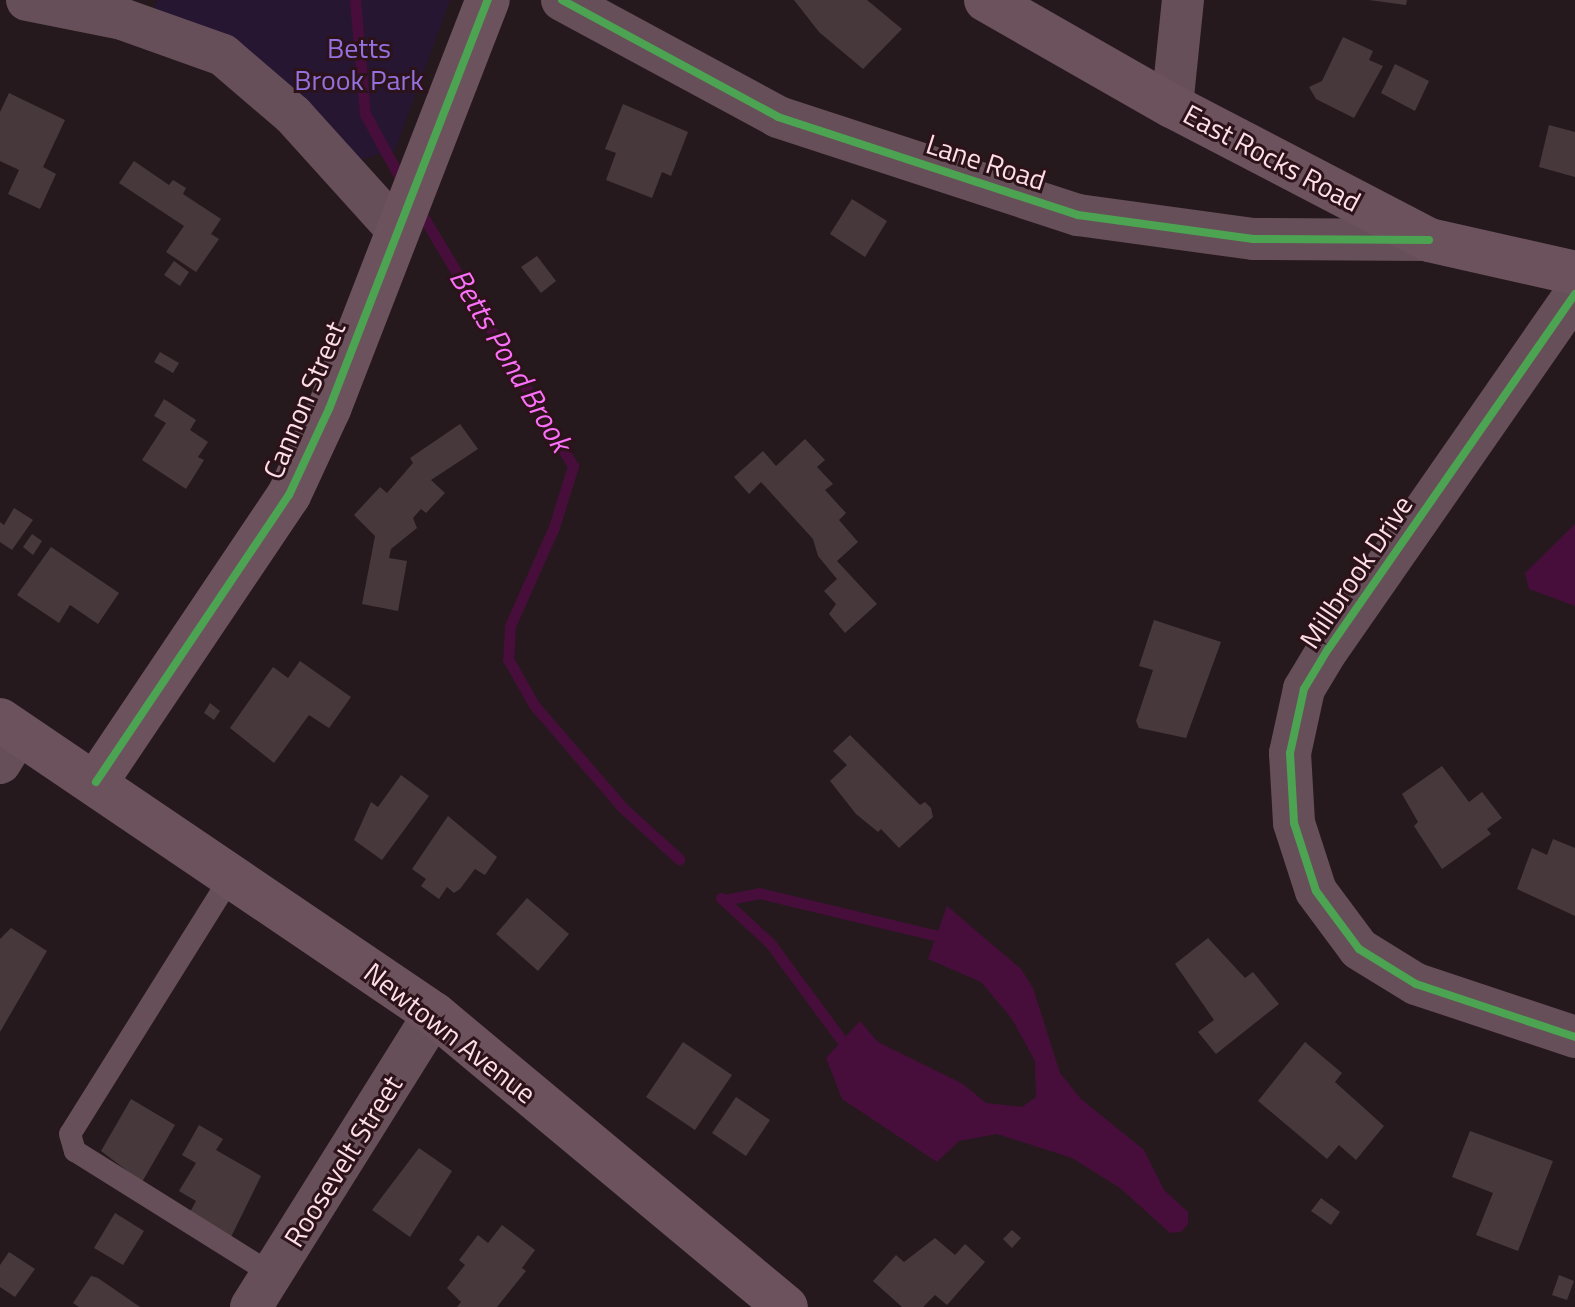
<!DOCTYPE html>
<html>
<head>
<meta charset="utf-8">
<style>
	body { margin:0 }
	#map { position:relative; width:1575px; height:1307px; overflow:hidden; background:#26191d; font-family:"Titillium Web",sans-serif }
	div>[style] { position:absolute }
	.green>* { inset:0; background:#261632 }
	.water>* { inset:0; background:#470e3c }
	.stream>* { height:11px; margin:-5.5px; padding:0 5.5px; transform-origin:5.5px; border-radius:5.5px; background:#470e3c }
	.building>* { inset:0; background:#47383c }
	.lane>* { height:22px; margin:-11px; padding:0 11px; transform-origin:11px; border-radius:11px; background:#664f58 }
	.street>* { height:42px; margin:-21px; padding:0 21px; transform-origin:21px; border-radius:21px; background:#664f58 }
	.secondary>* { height:44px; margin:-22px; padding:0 22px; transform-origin:22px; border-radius:22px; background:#6c525d }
	.cycleway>* { height:8px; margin:-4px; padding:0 4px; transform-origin:4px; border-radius:4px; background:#4ca352 }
	span { translate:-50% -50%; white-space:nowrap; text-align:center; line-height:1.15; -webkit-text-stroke:6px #2c131a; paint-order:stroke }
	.park-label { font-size:28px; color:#9372df }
	.street-label { font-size:28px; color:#fedee9 }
	.water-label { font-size:30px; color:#fa70f9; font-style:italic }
</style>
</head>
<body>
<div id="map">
	<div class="green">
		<i style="clip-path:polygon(157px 0,450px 0,395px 150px,358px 160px,328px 122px,222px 42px,151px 17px)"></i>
	</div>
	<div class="water">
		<i style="clip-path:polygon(1575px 524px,1575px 606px,1529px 589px,1525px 573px)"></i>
		<i style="clip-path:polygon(947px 906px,1021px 969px,1033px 988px,1060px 1073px,1081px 1099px,1144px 1150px,1164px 1190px,1188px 1212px,1188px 1224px,1181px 1232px,1170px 1233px,1120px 1188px,1072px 1158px,997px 1134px,959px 1141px,937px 1162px,842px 1099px,826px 1058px,860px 1021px,878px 1042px,963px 1084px,986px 1103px,1022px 1107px,1036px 1097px,1035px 1061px,1012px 1019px,981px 982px,928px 959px)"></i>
	</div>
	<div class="stream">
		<i style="left:355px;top:0;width:114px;rotate:85deg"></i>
		<i style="left:365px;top:114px;width:79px;rotate:61.2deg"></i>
		<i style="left:418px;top:208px;width:301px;rotate:59deg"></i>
		<i style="left:573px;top:466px;width:64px;rotate:107.3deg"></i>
		<i style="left:554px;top:527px;width:108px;rotate:114deg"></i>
		<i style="left:510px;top:626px;width:33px;rotate:93deg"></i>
		<i style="left:508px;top:659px;width:53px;rotate:60.5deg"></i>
		<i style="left:534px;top:705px;width:136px;rotate:49.2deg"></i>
		<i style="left:623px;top:808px;width:76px;rotate:42.3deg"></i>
		<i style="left:721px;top:898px;width:67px;rotate:42.6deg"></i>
		<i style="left:770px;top:943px;width:137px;rotate:53.6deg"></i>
		<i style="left:724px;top:900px;width:36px;rotate:-11deg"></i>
		<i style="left:759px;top:893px;width:196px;rotate:13.5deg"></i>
	</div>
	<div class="building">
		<i style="clip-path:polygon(794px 0,867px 0,902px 29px,863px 69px,819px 32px)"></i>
		<i style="clip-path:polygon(1369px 0,1407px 0,1406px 5px)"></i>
		<i style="clip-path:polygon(1343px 37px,1373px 51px,1369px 60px,1383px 66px,1354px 118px,1316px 99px,1309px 87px,1322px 81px)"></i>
		<i style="clip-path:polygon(1395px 64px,1429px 81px,1415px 111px,1381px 93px)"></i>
		<i style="clip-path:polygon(9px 93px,65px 120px,43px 167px,56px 174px,40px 209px,8px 194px,19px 170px,0 161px,0 112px)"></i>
		<i style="clip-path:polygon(623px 104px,688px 132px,671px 176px,662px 172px,652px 198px,606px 180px,616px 153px,605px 149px)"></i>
		<i style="clip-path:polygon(1549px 125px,1575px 132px,1575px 177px,1539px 167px)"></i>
		<i style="clip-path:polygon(134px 161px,169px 185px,173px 180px,186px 188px,183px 194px,221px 219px,211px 234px,219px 239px,196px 272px,166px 252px,184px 226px,119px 183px)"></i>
		<i style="clip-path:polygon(852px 199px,887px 221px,865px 257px,830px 234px)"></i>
		<i style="clip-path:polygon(537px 256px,556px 281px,541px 293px,521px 267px)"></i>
		<i style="clip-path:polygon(174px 261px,189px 272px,180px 286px,164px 275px)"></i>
		<i style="clip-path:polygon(160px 352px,179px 363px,173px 373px,154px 362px)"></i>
		<i style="clip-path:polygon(164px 399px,196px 420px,190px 430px,208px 442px,198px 457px,204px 460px,186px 489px,142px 460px,166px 423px,154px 416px)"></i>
		<i style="clip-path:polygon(460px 424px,478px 449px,431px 480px,445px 493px,426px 513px,421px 509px,413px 518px,417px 528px,391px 549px,389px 558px,407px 561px,398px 611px,362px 604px,375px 536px,354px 515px,380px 487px,387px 493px,413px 463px,410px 458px)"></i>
		<i style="clip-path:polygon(805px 439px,825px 460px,817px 467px,833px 484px,825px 490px,846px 513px,839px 520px,858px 542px,837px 561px,877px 604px,845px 633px,829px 614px,836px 604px,824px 591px,837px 579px,818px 556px,813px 539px,761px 482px,749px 494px,734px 477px,763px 451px,776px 466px)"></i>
		<i style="clip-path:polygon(14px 508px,33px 520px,12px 550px,0 542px,0 522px,4px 525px)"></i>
		<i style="clip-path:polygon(32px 534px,42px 541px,33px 555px,23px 547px)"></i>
		<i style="clip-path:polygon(51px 547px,119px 593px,98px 624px,70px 605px,59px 623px,17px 595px)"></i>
		<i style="clip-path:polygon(1154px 620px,1221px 642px,1186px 738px,1139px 728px,1136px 721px,1153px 670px,1139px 666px)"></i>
		<i style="clip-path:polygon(300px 661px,351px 697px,329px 728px,309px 715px,274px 763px,230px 728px,273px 667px,288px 678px)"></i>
		<i style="clip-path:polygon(210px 703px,220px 711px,214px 720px,204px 713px)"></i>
		<i style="clip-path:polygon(850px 735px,920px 805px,925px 802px,931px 808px,933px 817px,899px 848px,881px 829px,878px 832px,856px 814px,830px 781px,847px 765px,833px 751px)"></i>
		<i style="clip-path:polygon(1442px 766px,1469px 802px,1482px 792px,1502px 818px,1487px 829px,1491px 834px,1442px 869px,1414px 826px,1418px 822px,1402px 794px)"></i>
		<i style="clip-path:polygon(401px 775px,429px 796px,382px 860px,354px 840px,371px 802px,378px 807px)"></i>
		<i style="clip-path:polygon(448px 816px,497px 857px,485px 875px,475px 869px,460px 889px,454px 893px,447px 887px,439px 899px,421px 886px,426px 879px,412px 869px)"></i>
		<i style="clip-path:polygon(1553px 839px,1575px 848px,1575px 916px,1517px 889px,1532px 848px,1547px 855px)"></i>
		<i style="clip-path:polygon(527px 898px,569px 934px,538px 971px,496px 934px)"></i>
		<i style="clip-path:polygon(11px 928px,47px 951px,0 1032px,0 939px)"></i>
		<i style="clip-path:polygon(1208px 938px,1245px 978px,1253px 972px,1279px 1004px,1216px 1054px,1198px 1032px,1214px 1020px,1175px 964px)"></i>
		<i style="clip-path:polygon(683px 1042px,732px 1075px,695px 1130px,646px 1097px)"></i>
		<i style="clip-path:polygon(1305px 1042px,1342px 1073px,1335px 1082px,1384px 1126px,1356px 1160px,1339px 1145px,1327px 1159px,1258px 1101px)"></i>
		<i style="clip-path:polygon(736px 1097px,770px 1120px,746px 1156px,712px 1133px)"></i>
		<i style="clip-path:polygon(131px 1099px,175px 1125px,142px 1182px,101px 1151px)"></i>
		<i style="clip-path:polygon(199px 1125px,223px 1139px,216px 1150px,261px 1176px,231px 1237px,190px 1212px,196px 1201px,179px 1191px,196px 1163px,182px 1155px)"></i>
		<i style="clip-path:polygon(1470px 1131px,1553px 1161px,1518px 1251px,1476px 1235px,1493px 1193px,1452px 1177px)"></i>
		<i style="clip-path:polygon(419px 1148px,452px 1171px,410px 1237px,372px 1210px)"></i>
		<i style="clip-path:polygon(1321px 1198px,1340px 1212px,1331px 1225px,1311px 1211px)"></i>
		<i style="clip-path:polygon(115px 1213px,144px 1231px,123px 1265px,94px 1248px)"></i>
		<i style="clip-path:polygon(502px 1225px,535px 1250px,522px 1268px,526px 1271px,497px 1307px,457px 1307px,461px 1302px,447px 1288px,465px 1265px,459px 1260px,478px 1235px,488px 1243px)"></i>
		<i style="clip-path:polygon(1012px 1230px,1021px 1238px,1012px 1248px,1003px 1239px)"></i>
		<i style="clip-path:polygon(935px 1238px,955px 1255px,965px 1244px,985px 1262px,947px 1305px,935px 1295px,923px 1307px,902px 1307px,873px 1281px,896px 1255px,904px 1262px)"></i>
		<i style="clip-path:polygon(9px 1252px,35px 1269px,15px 1297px,0 1287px,0 1265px)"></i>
		<i style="clip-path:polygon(1559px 1275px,1574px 1281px,1567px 1300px,1552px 1295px)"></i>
		<i style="clip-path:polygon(91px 1276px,98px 1278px,140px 1307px,79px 1307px,73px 1303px)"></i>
	</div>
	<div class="lane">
		<i style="left:232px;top:875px;width:305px;rotate:122deg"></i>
		<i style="left:70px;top:1134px;width:18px;rotate:74deg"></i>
		<i style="left:75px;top:1151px;width:232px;rotate:32deg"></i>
	</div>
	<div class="street">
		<i style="left:27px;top:0;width:97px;rotate:11.3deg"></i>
		<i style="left:122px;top:19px;width:107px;rotate:19.6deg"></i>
		<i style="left:223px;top:55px;width:92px;rotate:40.6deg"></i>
		<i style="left:293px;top:115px;width:154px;rotate:47.9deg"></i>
		<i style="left:562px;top:0;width:246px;rotate:28.4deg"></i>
		<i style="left:778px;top:117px;width:316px;rotate:18.1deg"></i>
		<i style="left:1078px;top:215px;width:177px;rotate:7.8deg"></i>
		<i style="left:1253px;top:239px;width:176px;rotate:0.3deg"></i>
		<i style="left:1172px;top:106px;width:107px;rotate:-84.1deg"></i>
		<i style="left:1575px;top:294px;width:432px;rotate:124.8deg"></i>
		<i style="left:1328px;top:649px;width:47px;rotate:121deg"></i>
		<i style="left:1304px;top:689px;width:66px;rotate:102.3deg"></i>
		<i style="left:1290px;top:753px;width:70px;rotate:86.7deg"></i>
		<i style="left:1294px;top:823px;width:71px;rotate:72.1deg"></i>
		<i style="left:1316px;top:891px;width:72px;rotate:53.4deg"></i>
		<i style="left:1359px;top:949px;width:67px;rotate:31.6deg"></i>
		<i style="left:1416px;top:984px;width:168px;rotate:18.4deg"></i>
		<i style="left:0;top:763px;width:36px;rotate:-58deg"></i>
		<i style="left:251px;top:1307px;width:345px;rotate:-58deg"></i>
	</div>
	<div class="secondary">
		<i style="left:986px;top:0;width:214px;rotate:29.7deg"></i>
		<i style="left:1172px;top:106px;width:290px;rotate:27.5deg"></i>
		<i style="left:1429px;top:240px;width:150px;rotate:12.7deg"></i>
		<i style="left:0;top:720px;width:524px;rotate:34.11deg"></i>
		<i style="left:434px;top:1014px;width:458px;rotate:39.8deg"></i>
		<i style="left:96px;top:782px;width:346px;rotate:-56.1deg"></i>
		<i style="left:289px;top:495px;width:95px;rotate:-65.1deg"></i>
		<i style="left:329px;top:409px;width:439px;rotate:-68.8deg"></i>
	</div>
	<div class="cycleway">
		<i style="left:562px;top:0;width:246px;rotate:28.4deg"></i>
		<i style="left:778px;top:117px;width:316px;rotate:18.1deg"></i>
		<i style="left:1078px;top:215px;width:177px;rotate:7.8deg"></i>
		<i style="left:1253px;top:239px;width:176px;rotate:0.3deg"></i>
		<i style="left:1575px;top:294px;width:432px;rotate:124.8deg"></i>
		<i style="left:1328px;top:649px;width:47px;rotate:121deg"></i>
		<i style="left:1304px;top:689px;width:66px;rotate:102.3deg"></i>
		<i style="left:1290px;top:753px;width:70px;rotate:86.7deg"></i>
		<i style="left:1294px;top:823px;width:71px;rotate:72.1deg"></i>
		<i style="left:1316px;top:891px;width:72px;rotate:53.4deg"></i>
		<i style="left:1359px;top:949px;width:67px;rotate:31.6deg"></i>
		<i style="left:1416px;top:984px;width:168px;rotate:18.4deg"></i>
		<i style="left:96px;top:782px;width:346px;rotate:-56.1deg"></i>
		<i style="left:289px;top:495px;width:95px;rotate:-65.1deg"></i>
		<i style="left:329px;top:409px;width:439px;rotate:-68.8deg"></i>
	</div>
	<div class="park-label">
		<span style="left:359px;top:64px">Betts<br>Brook Park</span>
	</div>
	<div class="street-label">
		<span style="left:1272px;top:158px;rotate:28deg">East Rocks Road</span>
		<span style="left:986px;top:162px;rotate:18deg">Lane Road</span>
		<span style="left:304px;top:400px;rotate:-67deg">Cannon Street</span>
		<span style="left:1356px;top:572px;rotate:-56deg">Millbrook Drive</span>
		<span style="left:450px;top:1033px;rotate:38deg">Newtown Avenue</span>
		<span style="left:343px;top:1161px;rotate:-58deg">Roosevelt Street</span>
	</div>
	<div class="water-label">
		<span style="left:511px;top:360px;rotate:59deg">Betts Pond Brook</span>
	</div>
</div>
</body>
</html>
